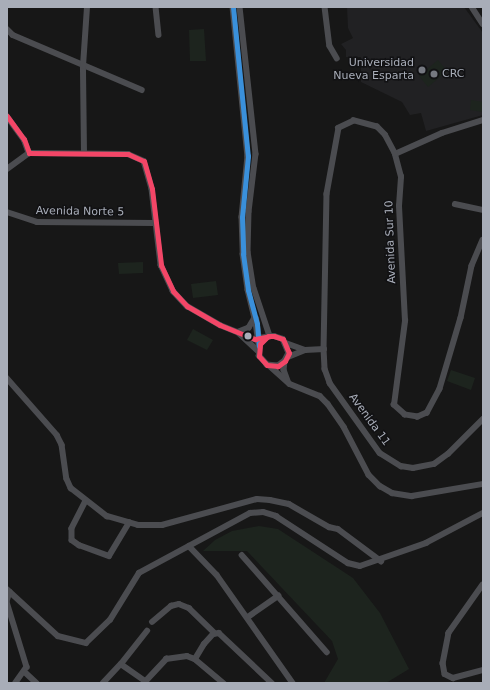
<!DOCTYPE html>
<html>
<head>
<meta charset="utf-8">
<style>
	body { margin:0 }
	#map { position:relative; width:490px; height:690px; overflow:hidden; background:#171717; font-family:"DejaVu Sans",sans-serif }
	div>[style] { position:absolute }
	.built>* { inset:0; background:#212123 }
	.green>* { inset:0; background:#1d241e }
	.minor>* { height:5.5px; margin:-2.75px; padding:0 2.75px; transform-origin:2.75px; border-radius:2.75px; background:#4b4c50 }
	.tertiary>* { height:7px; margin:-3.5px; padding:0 3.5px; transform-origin:3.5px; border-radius:3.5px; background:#4b4c50 }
	.bus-1>* { height:5px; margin:-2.5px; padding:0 2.5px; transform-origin:2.5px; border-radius:2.5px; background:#3a90db }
	.bus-2>* { height:5px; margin:-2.5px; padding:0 2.5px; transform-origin:2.5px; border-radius:2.5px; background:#f34667 }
	.dots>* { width:11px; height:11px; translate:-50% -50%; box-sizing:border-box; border:2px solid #111113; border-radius:50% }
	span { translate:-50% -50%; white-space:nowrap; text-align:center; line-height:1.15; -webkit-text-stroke:3px #111113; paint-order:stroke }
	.poi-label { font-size:11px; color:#a8adb8 }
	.right { translate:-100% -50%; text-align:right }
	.left { translate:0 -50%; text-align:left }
	.street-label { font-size:11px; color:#a8adb8 }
	.frame { position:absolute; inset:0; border:8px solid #a8adb8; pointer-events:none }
</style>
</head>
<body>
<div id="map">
	<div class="built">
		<i style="clip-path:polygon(347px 7px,464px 7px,483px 33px,483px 115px,426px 131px,421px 113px,410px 115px,402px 102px,361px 82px,361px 57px,346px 57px,346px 50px,341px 44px,353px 38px,348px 28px)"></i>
	</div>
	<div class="green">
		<i style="clip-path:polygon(204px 29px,206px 61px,190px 61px,189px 30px)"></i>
		<i style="clip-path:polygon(438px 60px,447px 71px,428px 87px,419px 76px)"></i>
		<i style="clip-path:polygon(471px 100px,483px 102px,483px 112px,470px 110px)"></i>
		<i style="clip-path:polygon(143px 262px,143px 273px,119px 274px,118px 263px)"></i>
		<i style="clip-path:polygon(216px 281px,218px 295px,193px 298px,191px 284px)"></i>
		<i style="clip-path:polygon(193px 329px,213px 340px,207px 350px,187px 340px)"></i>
		<i style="clip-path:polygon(451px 370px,475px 378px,471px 390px,447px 381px)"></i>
		<i style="clip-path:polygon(259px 526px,278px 529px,353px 578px,380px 613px,409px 669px,386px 683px,324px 683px,338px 659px,332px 641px,247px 551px,203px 551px,215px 540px,232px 531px)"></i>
	</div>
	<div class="minor">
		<i style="left:156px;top:7px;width:28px;rotate:84deg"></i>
		<i style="left:233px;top:7px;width:150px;rotate:84.3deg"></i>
		<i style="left:248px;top:156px;width:61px;rotate:95.6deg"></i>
		<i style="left:242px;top:217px;width:37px;rotate:88deg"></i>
		<i style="left:243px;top:254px;width:36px;rotate:82deg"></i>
		<i style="left:248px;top:290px;width:29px;rotate:76deg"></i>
		<i style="left:255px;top:318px;width:12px;rotate:121deg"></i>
		<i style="left:249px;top:328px;width:11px;rotate:158deg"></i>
		<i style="left:240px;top:7px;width:148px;rotate:83.8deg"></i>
		<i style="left:256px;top:154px;width:58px;rotate:96.9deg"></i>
		<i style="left:249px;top:212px;width:40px;rotate:91.4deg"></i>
		<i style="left:248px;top:252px;width:36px;rotate:81deg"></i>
		<i style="left:254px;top:288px;width:51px;rotate:71.6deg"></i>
		<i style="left:325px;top:7px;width:39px;rotate:83deg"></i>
		<i style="left:330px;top:46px;width:14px;rotate:60deg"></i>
		<i style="left:472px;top:7px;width:20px;rotate:57deg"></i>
		<i style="left:7px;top:29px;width:8px;rotate:45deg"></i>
		<i style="left:13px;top:35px;width:140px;rotate:23.1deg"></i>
		<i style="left:7px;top:116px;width:29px;rotate:54deg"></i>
		<i style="left:24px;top:139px;width:15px;rotate:70deg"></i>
		<i style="left:29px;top:153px;width:99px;rotate:0.6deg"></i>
		<i style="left:128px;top:154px;width:17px;rotate:24deg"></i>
		<i style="left:144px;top:161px;width:29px;rotate:74deg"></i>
		<i style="left:152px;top:189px;width:77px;rotate:83.2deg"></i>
		<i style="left:161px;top:265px;width:29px;rotate:65deg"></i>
		<i style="left:173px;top:291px;width:21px;rotate:47deg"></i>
		<i style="left:187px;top:306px;width:38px;rotate:30deg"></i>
		<i style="left:220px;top:325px;width:38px;rotate:22deg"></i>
		<i style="left:255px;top:339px;width:15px;rotate:-11deg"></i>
		<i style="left:270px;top:336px;width:4px"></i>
		<i style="left:274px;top:336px;width:9px;rotate:18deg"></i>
		<i style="left:283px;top:339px;width:15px;rotate:67deg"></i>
		<i style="left:289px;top:353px;width:9px;rotate:117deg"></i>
		<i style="left:285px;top:361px;width:9px;rotate:144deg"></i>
		<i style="left:278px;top:366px;width:11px;rotate:-175deg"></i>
		<i style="left:267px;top:365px;width:12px;rotate:-132deg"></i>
		<i style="left:259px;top:356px;width:12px;rotate:-85deg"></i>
		<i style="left:260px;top:344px;width:11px;rotate:-45deg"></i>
		<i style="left:84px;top:153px;width:87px;rotate:-90.7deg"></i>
		<i style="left:83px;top:66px;width:59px;rotate:-86.1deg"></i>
		<i style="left:395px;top:154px;width:51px;rotate:-24.1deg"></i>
		<i style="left:442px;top:133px;width:43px;rotate:-17.6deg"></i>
		<i style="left:7px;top:169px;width:27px;rotate:-36deg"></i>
		<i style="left:455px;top:204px;width:29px;rotate:12deg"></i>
		<i style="left:7px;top:212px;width:32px;rotate:18deg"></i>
		<i style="left:37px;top:222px;width:117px;rotate:0.5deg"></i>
		<i style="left:483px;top:240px;width:28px;rotate:113deg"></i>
		<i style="left:472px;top:266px;width:53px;rotate:101.9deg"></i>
		<i style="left:461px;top:318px;width:74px;rotate:106.5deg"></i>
		<i style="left:440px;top:389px;width:27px;rotate:118deg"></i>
		<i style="left:427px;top:413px;width:10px;rotate:156deg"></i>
		<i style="left:418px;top:417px;width:13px;rotate:-171deg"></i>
		<i style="left:405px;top:415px;width:15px;rotate:-138deg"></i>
		<i style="left:394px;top:405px;width:85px;rotate:-82.5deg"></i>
		<i style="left:405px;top:321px;width:115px;rotate:-93deg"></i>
		<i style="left:399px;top:206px;width:29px;rotate:-86deg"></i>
		<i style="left:401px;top:177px;width:24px;rotate:-105deg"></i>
		<i style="left:395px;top:154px;width:21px;rotate:-118deg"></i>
		<i style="left:385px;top:135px;width:11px;rotate:-135deg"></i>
		<i style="left:377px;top:127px;width:24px;rotate:-165deg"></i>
		<i style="left:354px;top:121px;width:17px;rotate:155deg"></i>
		<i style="left:339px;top:128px;width:67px;rotate:100.3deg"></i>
		<i style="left:327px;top:194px;width:155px;rotate:91.1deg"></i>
		<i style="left:324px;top:349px;width:20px;rotate:87deg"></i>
		<i style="left:325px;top:369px;width:15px;rotate:70deg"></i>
		<i style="left:330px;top:383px;width:86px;rotate:54.5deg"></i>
		<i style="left:380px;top:453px;width:25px;rotate:32deg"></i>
		<i style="left:401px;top:466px;width:12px;rotate:9deg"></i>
		<i style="left:413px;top:468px;width:21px;rotate:-11deg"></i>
		<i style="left:434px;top:464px;width:17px;rotate:-36deg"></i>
		<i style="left:448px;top:454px;width:49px;rotate:-45deg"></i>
		<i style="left:239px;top:333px;width:26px;rotate:43deg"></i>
		<i style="left:286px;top:343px;width:20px;rotate:20deg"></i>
		<i style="left:288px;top:357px;width:18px;rotate:-22deg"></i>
		<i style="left:305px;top:350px;width:19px;rotate:-3deg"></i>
		<i style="left:285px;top:361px;width:9px;rotate:96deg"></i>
		<i style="left:284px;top:370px;width:12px;rotate:70deg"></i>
		<i style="left:271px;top:367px;width:25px;rotate:42deg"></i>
		<i style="left:290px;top:384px;width:32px;rotate:22deg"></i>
		<i style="left:320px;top:396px;width:11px;rotate:45deg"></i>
		<i style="left:328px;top:404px;width:28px;rotate:55deg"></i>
		<i style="left:344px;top:427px;width:54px;rotate:62.5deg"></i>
		<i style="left:369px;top:475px;width:16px;rotate:45deg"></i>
		<i style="left:380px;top:486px;width:14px;rotate:30deg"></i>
		<i style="left:392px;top:493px;width:20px;rotate:9deg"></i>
		<i style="left:412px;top:496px;width:72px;rotate:-9.6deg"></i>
		<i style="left:7px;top:378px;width:76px;rotate:48.7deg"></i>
		<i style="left:57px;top:435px;width:11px;rotate:63deg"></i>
		<i style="left:62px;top:445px;width:34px;rotate:82deg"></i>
		<i style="left:67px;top:479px;width:10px;rotate:66deg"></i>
		<i style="left:71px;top:488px;width:46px;rotate:37.9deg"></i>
		<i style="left:107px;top:516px;width:32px;rotate:16deg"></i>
		<i style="left:138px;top:525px;width:24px"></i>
		<i style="left:162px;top:525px;width:98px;rotate:-15.3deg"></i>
		<i style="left:257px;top:499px;width:13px;rotate:4deg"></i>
		<i style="left:270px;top:500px;width:19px;rotate:12deg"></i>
		<i style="left:289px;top:504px;width:46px;rotate:29.9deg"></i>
		<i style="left:329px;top:527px;width:9px;rotate:13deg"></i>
		<i style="left:338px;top:529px;width:54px;rotate:36.7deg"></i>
		<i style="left:86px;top:501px;width:31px;rotate:117deg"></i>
		<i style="left:72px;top:529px;width:11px;rotate:90deg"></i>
		<i style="left:72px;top:540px;width:9px;rotate:36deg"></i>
		<i style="left:79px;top:545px;width:32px;rotate:20deg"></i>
		<i style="left:109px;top:556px;width:39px;rotate:-59deg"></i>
		<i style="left:189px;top:546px;width:40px;rotate:46deg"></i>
		<i style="left:217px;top:575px;width:132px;rotate:54.9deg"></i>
		<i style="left:242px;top:555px;width:129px;rotate:48.8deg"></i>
		<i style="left:483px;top:585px;width:59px;rotate:125.3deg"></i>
		<i style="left:449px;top:633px;width:31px;rotate:101deg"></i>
		<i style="left:443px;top:663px;width:11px;rotate:80deg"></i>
		<i style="left:445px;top:674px;width:9px;rotate:27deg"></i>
		<i style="left:453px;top:678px;width:31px;rotate:-15deg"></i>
		<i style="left:7px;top:589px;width:69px;rotate:42.7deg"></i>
		<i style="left:58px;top:636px;width:29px;rotate:14deg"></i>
		<i style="left:86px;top:643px;width:33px;rotate:-44deg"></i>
		<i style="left:110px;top:620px;width:55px;rotate:-58.3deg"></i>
		<i style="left:139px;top:573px;width:126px;rotate:-28.4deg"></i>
		<i style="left:250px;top:513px;width:13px;rotate:-4deg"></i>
		<i style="left:263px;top:512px;width:14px;rotate:17deg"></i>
		<i style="left:276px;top:516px;width:86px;rotate:33.1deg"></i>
		<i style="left:348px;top:563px;width:12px;rotate:14deg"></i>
		<i style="left:360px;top:566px;width:70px;rotate:-19.2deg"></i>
		<i style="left:426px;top:543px;width:64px;rotate:-27.8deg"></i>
		<i style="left:10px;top:592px;width:10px;rotate:107deg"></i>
		<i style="left:7px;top:602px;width:68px;rotate:72.9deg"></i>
		<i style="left:27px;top:667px;width:19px;rotate:125deg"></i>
		<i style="left:248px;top:617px;width:37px;rotate:-35deg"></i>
		<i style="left:152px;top:622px;width:25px;rotate:-40deg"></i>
		<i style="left:171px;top:606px;width:8px;rotate:-14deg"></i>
		<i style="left:179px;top:604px;width:11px;rotate:22deg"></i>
		<i style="left:189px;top:608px;width:36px;rotate:44deg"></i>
		<i style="left:195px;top:659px;width:17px;rotate:-59deg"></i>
		<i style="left:204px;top:644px;width:13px;rotate:-48deg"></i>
		<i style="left:213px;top:634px;width:6px;rotate:-9deg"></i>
		<i style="left:219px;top:633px;width:73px;rotate:43.3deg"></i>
		<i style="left:121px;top:664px;width:42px;rotate:-51.8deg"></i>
		<i style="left:25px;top:672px;width:16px;rotate:43deg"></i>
		<i style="left:103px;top:683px;width:26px;rotate:-47deg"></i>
		<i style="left:121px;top:664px;width:29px;rotate:35deg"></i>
		<i style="left:144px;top:683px;width:33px;rotate:-47deg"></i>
		<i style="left:166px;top:659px;width:21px;rotate:-8deg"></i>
		<i style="left:187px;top:656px;width:9px;rotate:21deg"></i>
		<i style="left:195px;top:659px;width:38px;rotate:40deg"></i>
	</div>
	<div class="tertiary">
		<i style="left:255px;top:318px;width:28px;rotate:82deg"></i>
	</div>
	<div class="bus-1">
		<i style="left:233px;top:7px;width:150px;rotate:84.3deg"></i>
		<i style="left:248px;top:156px;width:61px;rotate:95.6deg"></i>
		<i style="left:242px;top:217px;width:37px;rotate:88deg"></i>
		<i style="left:243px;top:254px;width:36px;rotate:82deg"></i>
		<i style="left:248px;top:290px;width:35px;rotate:75deg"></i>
		<i style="left:257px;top:324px;width:22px;rotate:85deg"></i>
	</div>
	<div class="bus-2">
		<i style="left:7px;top:116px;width:29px;rotate:54deg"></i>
		<i style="left:24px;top:139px;width:15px;rotate:70deg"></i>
		<i style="left:29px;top:153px;width:99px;rotate:0.6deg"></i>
		<i style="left:128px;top:154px;width:17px;rotate:24deg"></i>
		<i style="left:144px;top:161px;width:29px;rotate:74deg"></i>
		<i style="left:152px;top:189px;width:77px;rotate:83.2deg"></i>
		<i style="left:161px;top:265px;width:29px;rotate:65deg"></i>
		<i style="left:173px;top:291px;width:21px;rotate:47deg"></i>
		<i style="left:187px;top:306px;width:38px;rotate:30deg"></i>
		<i style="left:220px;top:325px;width:38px;rotate:22deg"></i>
		<i style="left:255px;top:339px;width:15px;rotate:-11deg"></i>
		<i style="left:270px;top:336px;width:4px"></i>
		<i style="left:274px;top:336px;width:9px;rotate:18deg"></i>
		<i style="left:283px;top:339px;width:15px;rotate:67deg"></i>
		<i style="left:289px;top:353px;width:9px;rotate:117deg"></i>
		<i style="left:285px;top:361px;width:9px;rotate:144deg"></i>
		<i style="left:278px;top:366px;width:11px;rotate:-175deg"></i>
		<i style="left:267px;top:365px;width:12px;rotate:-132deg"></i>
		<i style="left:259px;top:356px;width:12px;rotate:-85deg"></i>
		<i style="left:260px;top:344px;width:11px;rotate:-45deg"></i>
	</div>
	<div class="dots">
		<i style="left:422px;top:70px;background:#757880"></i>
		<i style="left:434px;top:74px;background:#757880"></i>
		<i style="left:248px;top:336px;background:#a8adb8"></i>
	</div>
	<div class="poi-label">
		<span class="right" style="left:414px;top:70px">Universidad<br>Nueva Esparta</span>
		<span class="left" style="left:442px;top:74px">CRC</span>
	</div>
	<div class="street-label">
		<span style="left:80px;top:212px;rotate:1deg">Avenida Norte 5</span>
		<span style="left:391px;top:242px;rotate:-92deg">Avenida Sur 10</span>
		<span style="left:369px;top:420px;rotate:54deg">Avenida 11</span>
	</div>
	<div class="frame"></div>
</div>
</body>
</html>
